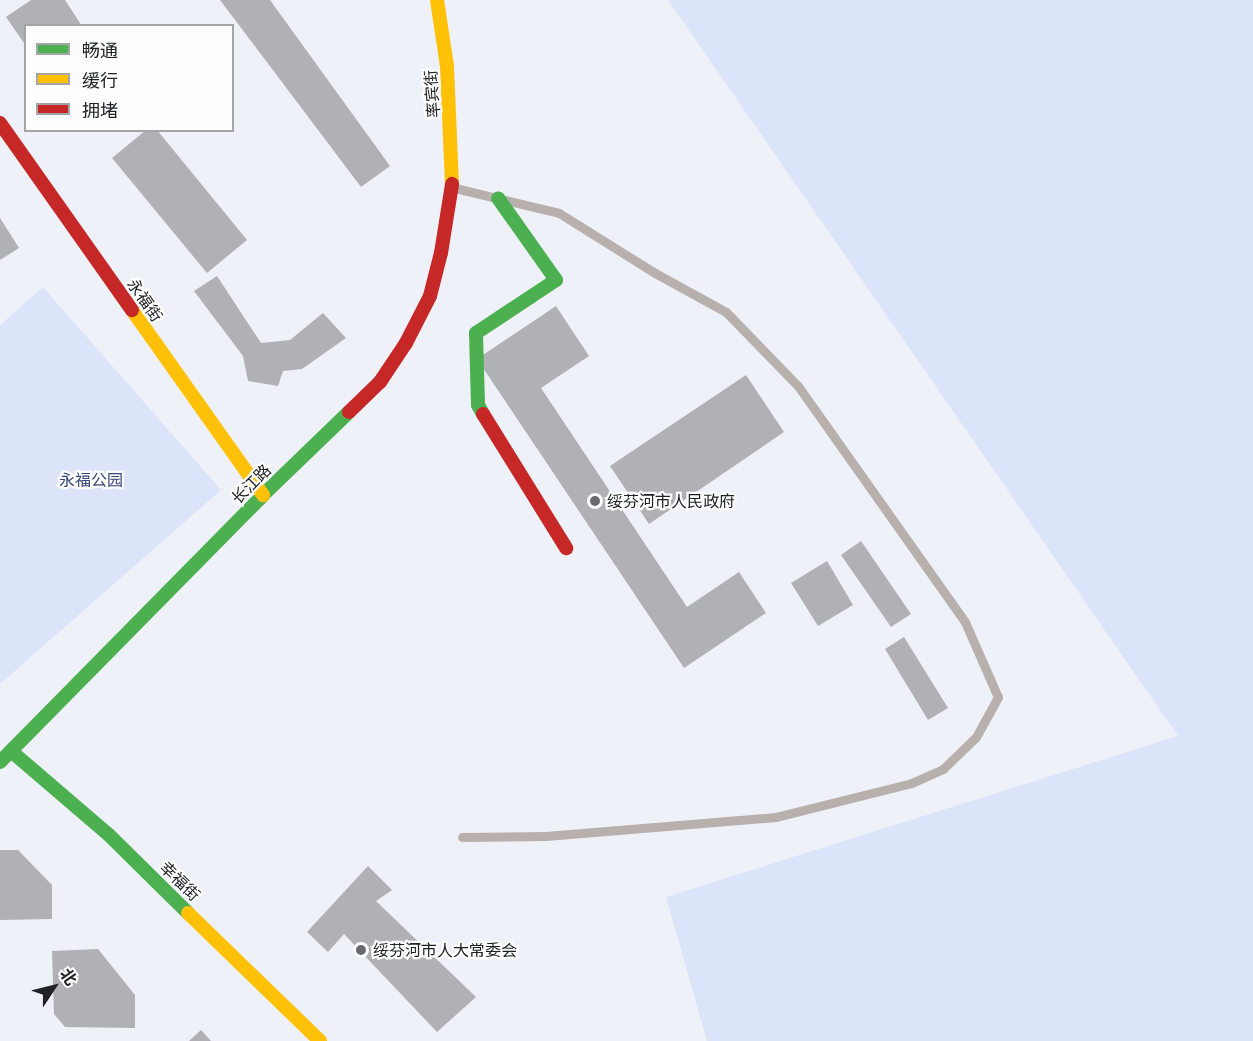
<!DOCTYPE html>
<html>
<head>
<meta charset="utf-8">
<style>
	body { margin:0 }
	#map { position:relative; width:1253px; height:1041px; overflow:hidden; background:#eef1f8; font-family:"Open Sans","Noto Sans SC",sans-serif }
	div>[style] { position:absolute }
	.green>* { inset:0; background:#dce4fa }
	.building>* { inset:0; background:#afb1b5 }
	.lane>* { height:9px; margin:-4.5px; padding:0 4.5px; transform-origin:4.5px; border-radius:4.5px; background:#b7b0ac }
	.fast>* { height:14px; margin:-7px; padding:0 7px; transform-origin:7px; border-radius:7px; background:#4caf50 }
	.slow>* { height:14px; margin:-7px; padding:0 7px; transform-origin:7px; border-radius:7px; background:#ffc107 }
	.jam>* { height:14px; margin:-7px; padding:0 7px; transform-origin:7px; border-radius:7px; background:#c62828 }
	.dots>* { width:16px; height:16px; translate:-50% -50%; box-sizing:border-box; border:3px solid #fdfdfd; border-radius:50% }
	span { translate:-50% -50%; white-space:nowrap; text-align:center; line-height:1.15; -webkit-text-stroke:4.5px #fdfdfd; paint-order:stroke }
	.street-label { font-size:16px; color:#202226 }
	.park-label { font-size:16px; color:#39487b }
	.poi-label { font-size:16px; color:#202226 }
	.left { translate:0 -50%; text-align:left }
	.legend { position:absolute; left:24px; top:24px; width:210px; height:108px; box-sizing:border-box; background:#fdfdfd; border:2px solid #a5a5a7; margin:0; padding:8px 10px; list-style:none; font-size:18px; color:#202226 }
	.legend li { display:flex; align-items:center; gap:12px; height:30px }
	.legend b { width:30px; border:2px solid #a5a5a7 }
	.north { position:absolute; left:24px; top:957px; width:60px; height:60px; -webkit-text-stroke:4px #fdfdfd; paint-order:stroke; rotate:55deg; font-size:16px; font-weight:700; line-height:24px; text-align:center; color:#202226 }
	.north::after { content:''; display:block; margin:auto; width:21px; height:27px; background:#202226; clip-path:polygon(50% 0,100% 100%,50% 72%,0 100%) }
</style>
</head>
<body>
<div id="map">
	<div class="green">
		<i style="clip-path:polygon(668px 0,1253px 0,1253px 1041px,707px 1041px,666px 897px,1178px 736px)"></i>
		<i style="clip-path:polygon(43px 287px,221px 490px,0 684px,0 325px)"></i>
	</div>
	<div class="building">
		<i style="clip-path:polygon(31px 0,65px 0,82px 26px,26px 26px,26px 46px,6px 17px)"></i>
		<i style="clip-path:polygon(220px 0,270px 0,390px 166px,361px 187px)"></i>
		<i style="clip-path:polygon(146px 130px,157px 130px,247px 240px,207px 273px,112px 158px)"></i>
		<i style="clip-path:polygon(0 218px,19px 248px,0 260px)"></i>
		<i style="clip-path:polygon(217px 276px,261px 343px,290px 340px,323px 313px,346px 338px,302px 369px,283px 371px,278px 386px,248px 381px,243px 356px,194px 291px)"></i>
		<i style="clip-path:polygon(556px 306px,589px 356px,541px 388px,687px 607px,739px 572px,766px 613px,684px 668px,477px 359px)"></i>
		<i style="clip-path:polygon(746px 375px,784px 432px,649px 524px,610px 466px)"></i>
		<i style="clip-path:polygon(861px 541px,911px 614px,891px 627px,841px 555px)"></i>
		<i style="clip-path:polygon(827px 561px,853px 605px,818px 626px,791px 583px)"></i>
		<i style="clip-path:polygon(904px 637px,948px 708px,928px 720px,885px 649px)"></i>
		<i style="clip-path:polygon(0 850px,18px 850px,52px 885px,52px 919px,0 920px)"></i>
		<i style="clip-path:polygon(368px 866px,392px 890px,376px 901px,476px 997px,437px 1032px,344px 934px,328px 952px,307px 932px)"></i>
		<i style="clip-path:polygon(98px 949px,135px 995px,135px 1028px,65px 1027px,54px 1014px,52px 951px)"></i>
		<i style="clip-path:polygon(201px 1030px,211px 1041px,189px 1041px)"></i>
	</div>
	<div class="lane">
		<i style="left:455px;top:188px;width:107px;rotate:13.5deg"></i>
		<i style="left:559px;top:213px;width:113px;rotate:32deg"></i>
		<i style="left:655px;top:273px;width:81px;rotate:28.8deg"></i>
		<i style="left:726px;top:312px;width:103px;rotate:45.8deg"></i>
		<i style="left:798px;top:386px;width:289px;rotate:54.7deg"></i>
		<i style="left:965px;top:622px;width:82px;rotate:66.3deg"></i>
		<i style="left:998px;top:697px;width:46px;rotate:118.8deg"></i>
		<i style="left:976px;top:737px;width:46px;rotate:135.9deg"></i>
		<i style="left:943px;top:769px;width:34px;rotate:156deg"></i>
		<i style="left:912px;top:783px;width:140px;rotate:166deg"></i>
		<i style="left:776px;top:817px;width:231px;rotate:175.3deg"></i>
		<i style="left:546px;top:836px;width:84px;rotate:179.3deg"></i>
	</div>
	<div class="fast">
		<i style="left:483px;top:414px;width:10px;rotate:-119deg"></i>
		<i style="left:478px;top:405px;width:72px;rotate:-91.6deg"></i>
		<i style="left:476px;top:333px;width:96px;rotate:-33.5deg"></i>
		<i style="left:556px;top:280px;width:100px;rotate:-125.3deg"></i>
		<i style="left:11px;top:751px;width:129px;rotate:40.6deg"></i>
		<i style="left:109px;top:835px;width:111px;rotate:44.6deg"></i>
		<i style="left:0;top:762px;width:375px;rotate:-45.4deg"></i>
		<i style="left:263px;top:495px;width:120px;rotate:-44deg"></i>
	</div>
	<div class="slow">
		<i style="left:437px;top:0;width:67px;rotate:81.4deg"></i>
		<i style="left:447px;top:66px;width:118px;rotate:87.6deg"></i>
		<i style="left:132px;top:310px;width:227px;rotate:54.7deg"></i>
		<i style="left:188px;top:913px;width:184px;rotate:44.1deg"></i>
	</div>
	<div class="jam">
		<i style="left:0;top:123px;width:229px;rotate:54.8deg"></i>
		<i style="left:349px;top:412px;width:43px;rotate:-44.1deg"></i>
		<i style="left:380px;top:382px;width:47px;rotate:-56.3deg"></i>
		<i style="left:406px;top:343px;width:53px;rotate:-62.9deg"></i>
		<i style="left:430px;top:296px;width:44px;rotate:-75.7deg"></i>
		<i style="left:441px;top:253px;width:70px;rotate:-80.9deg"></i>
		<i style="left:483px;top:414px;width:158px;rotate:58.2deg"></i>
	</div>
	<div class="dots">
		<i style="left:595px;top:501px;background:#686a70"></i>
		<i style="left:361px;top:950px;background:#686a70"></i>
	</div>
	<div class="street-label">
		<span style="left:432px;top:94px;rotate:-94deg">率宾街</span>
		<span style="left:145px;top:300px;rotate:55deg">永福街</span>
		<span style="left:251px;top:484px;rotate:-45deg">长江路</span>
		<span style="left:180px;top:881px;rotate:44deg">幸福街</span>
	</div>
	<div class="park-label">
		<span style="left:91px;top:480px">永福公园</span>
	</div>
	<div class="poi-label">
		<span class="left" style="left:607px;top:501px">绥芬河市人民政府</span>
		<span class="left" style="left:373px;top:950px">绥芬河市人大常委会</span>
	</div>
	<ul class="legend">
	<li><b style="height:8px;background:#4caf50"></b>畅通</li>
	<li><b style="height:8px;background:#ffc107"></b>缓行</li>
	<li><b style="height:8px;background:#c62828"></b>拥堵</li>
	</ul>
	<div class="north">北</div>
</div>
</body>
</html>
